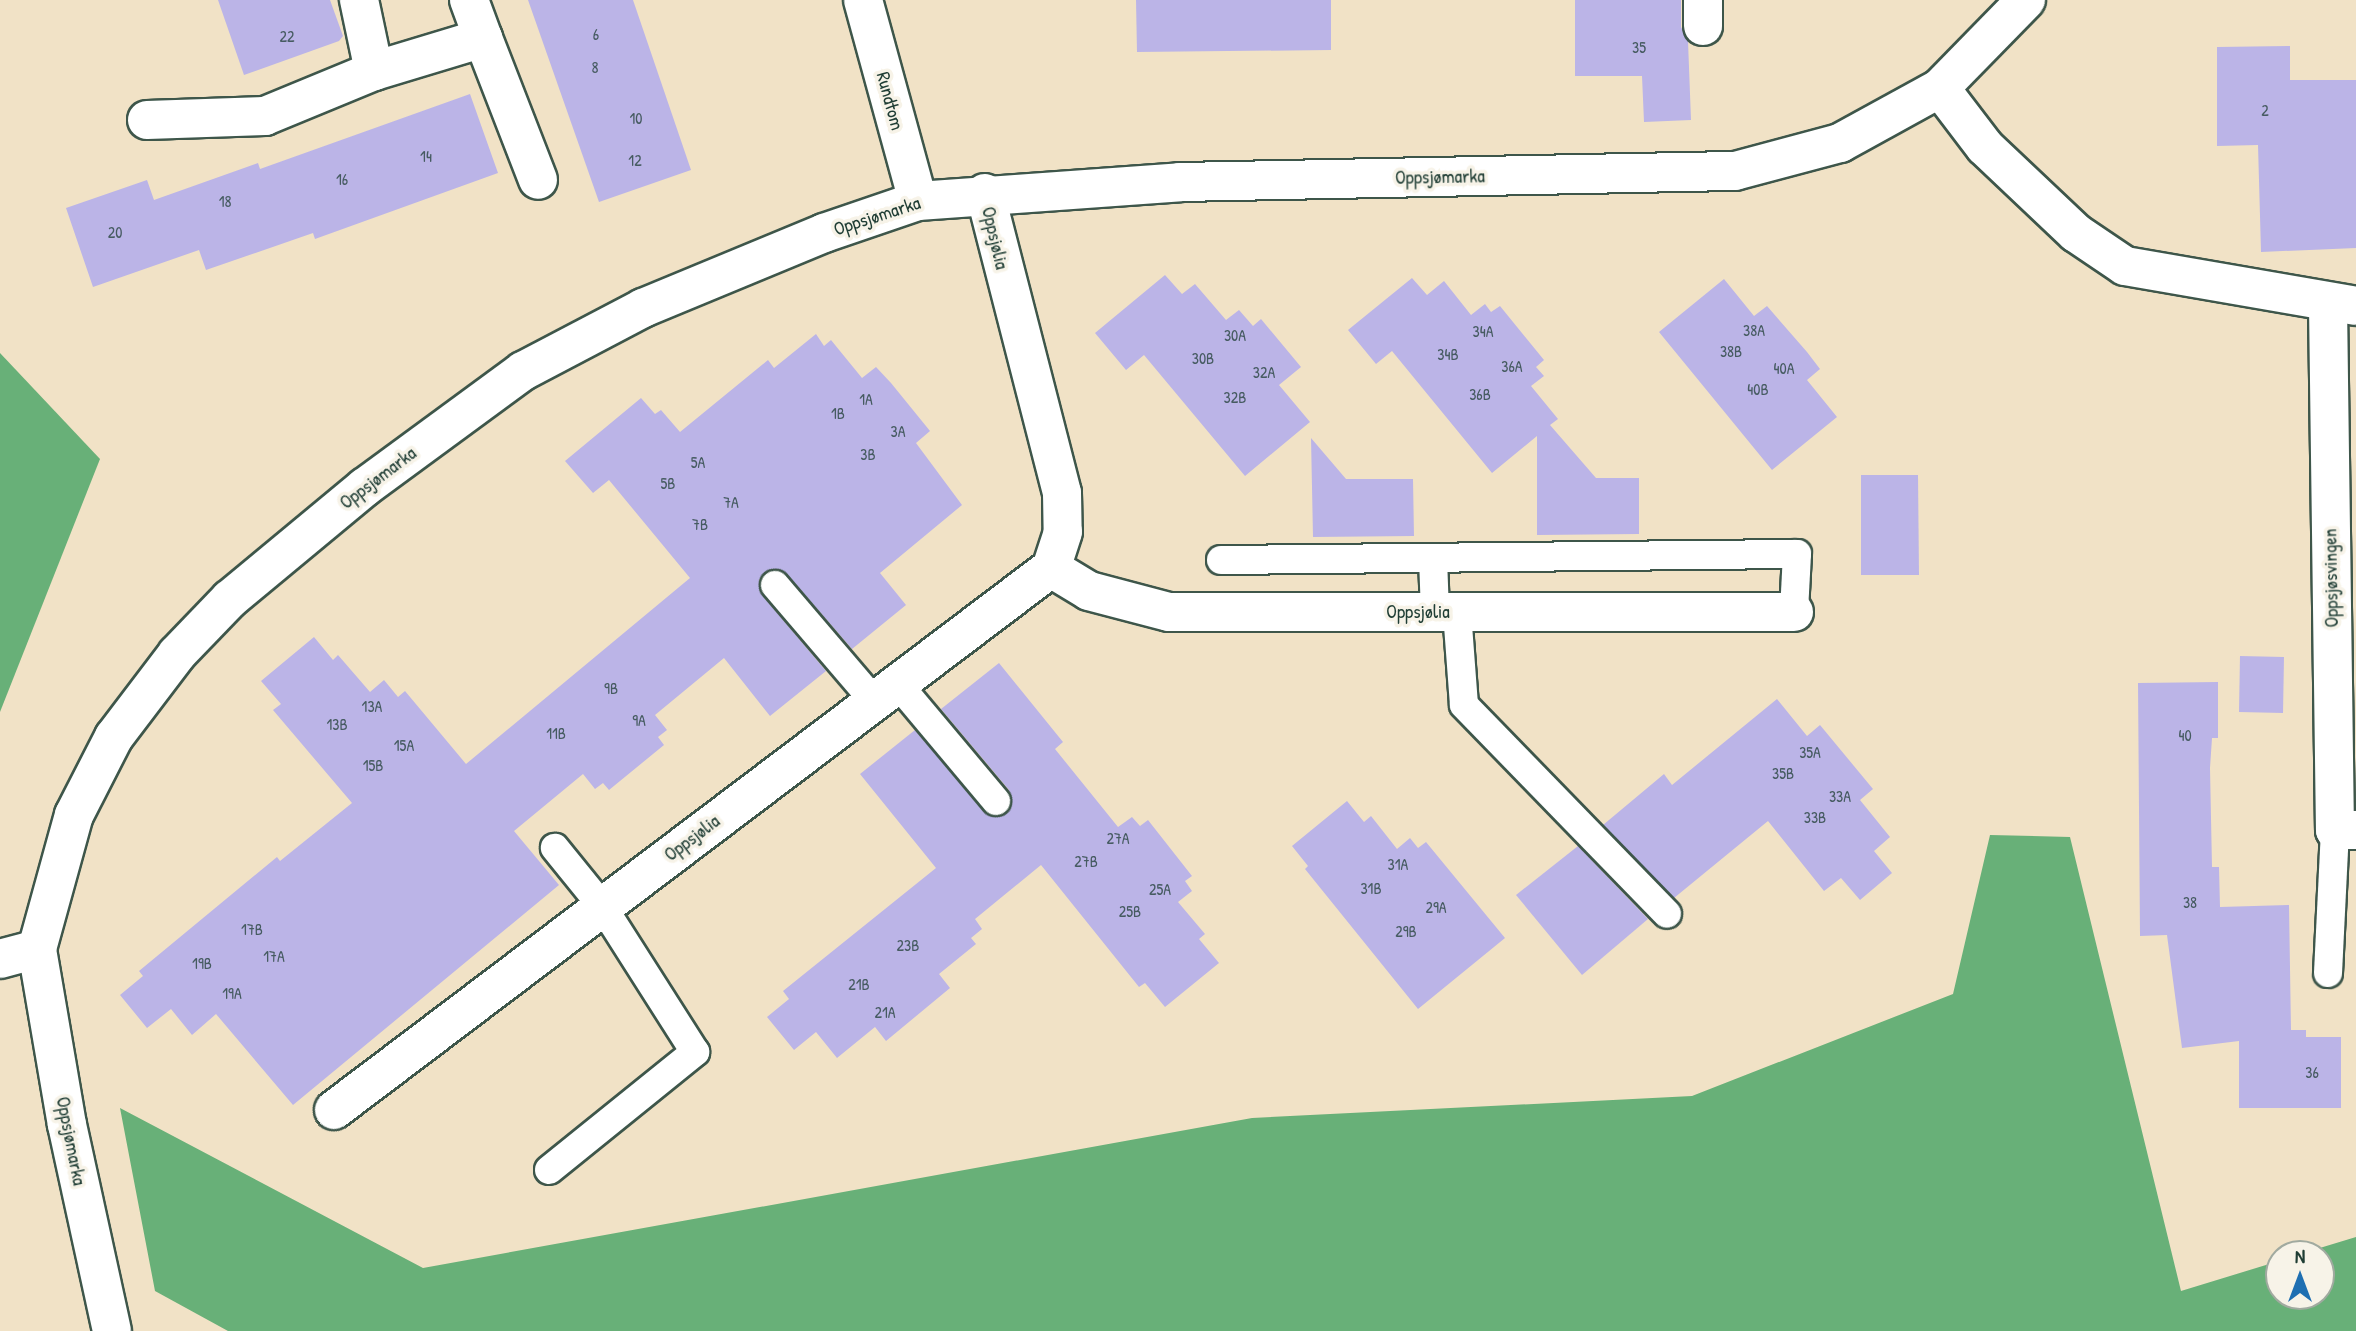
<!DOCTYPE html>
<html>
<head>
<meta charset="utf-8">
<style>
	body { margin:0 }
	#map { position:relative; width:2356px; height:1331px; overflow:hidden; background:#f1e2c6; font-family:"Patrick Hand",sans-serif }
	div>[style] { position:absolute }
	.forest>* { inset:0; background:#68b078 }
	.building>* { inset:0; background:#bbb4e7 }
	.roads { filter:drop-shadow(2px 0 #3e564a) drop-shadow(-2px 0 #3e564a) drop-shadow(0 2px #3e564a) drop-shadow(0 -2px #3e564a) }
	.service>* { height:28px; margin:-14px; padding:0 14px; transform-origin:14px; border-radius:14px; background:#fff }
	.minor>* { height:38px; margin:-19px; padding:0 19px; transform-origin:19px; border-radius:19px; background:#fff }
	span { translate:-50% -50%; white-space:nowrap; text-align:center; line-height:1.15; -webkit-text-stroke:7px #f7f3e8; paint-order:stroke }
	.number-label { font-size:16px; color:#465b61 }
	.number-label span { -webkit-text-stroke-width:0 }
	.street-label { font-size:19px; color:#1f3d34 }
	.north { position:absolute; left:2265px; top:1240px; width:70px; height:70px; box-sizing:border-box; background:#f7f3e8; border:2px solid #a1aaa0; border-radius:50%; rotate:0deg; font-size:19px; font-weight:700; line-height:28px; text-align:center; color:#1f3d34 }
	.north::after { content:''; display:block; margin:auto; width:24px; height:32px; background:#1f6fb2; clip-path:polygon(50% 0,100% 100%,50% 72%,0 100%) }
</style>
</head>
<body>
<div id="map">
	<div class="forest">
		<i style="clip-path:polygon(0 353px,100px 459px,0 712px)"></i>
		<i style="clip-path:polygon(1990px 835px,2070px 837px,2181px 1291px,2279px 1261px,2279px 1296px,2321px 1296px,2321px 1254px,2300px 1254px,2356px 1237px,2356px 1331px,228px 1331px,155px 1291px,120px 1108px,423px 1268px,1252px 1118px,1692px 1096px,1953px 994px)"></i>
	</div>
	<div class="building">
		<i style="clip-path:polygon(218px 0,330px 0,343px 36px,339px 41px,244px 75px)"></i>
		<i style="clip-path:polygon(528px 0,633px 0,691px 170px,599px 202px)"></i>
		<i style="clip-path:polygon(1136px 0,1331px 0,1331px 50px,1137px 52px)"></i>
		<i style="clip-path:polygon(1575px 0,1681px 0,1681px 27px,1688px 41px,1691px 120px,1644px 122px,1642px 76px,1575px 76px)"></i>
		<i style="clip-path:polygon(2290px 46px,2290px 80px,2356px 80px,2356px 248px,2261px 252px,2258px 145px,2217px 146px,2217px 47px)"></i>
		<i style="clip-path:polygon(470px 94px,498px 173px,315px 239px,313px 233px,206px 270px,199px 250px,93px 287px,66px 208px,147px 180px,154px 200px,258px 163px,260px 169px)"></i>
		<i style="clip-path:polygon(1165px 275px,1182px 294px,1195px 284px,1226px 320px,1239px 310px,1253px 326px,1261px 319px,1301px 367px,1279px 385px,1310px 422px,1245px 476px,1144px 355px,1126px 370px,1095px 333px)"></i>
		<i style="clip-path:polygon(1412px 278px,1427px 295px,1444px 281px,1471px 315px,1485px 304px,1491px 312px,1500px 306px,1544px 360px,1536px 367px,1544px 376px,1531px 386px,1558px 419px,1550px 425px,1596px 478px,1639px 478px,1639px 534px,1537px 535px,1537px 436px,1492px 473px,1392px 351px,1376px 364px,1348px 330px)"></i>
		<i style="clip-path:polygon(1724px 279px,1754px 316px,1767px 306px,1807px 352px,1820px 369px,1807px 380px,1837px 417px,1772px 470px,1659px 332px)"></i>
		<i style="clip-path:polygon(816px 334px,824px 346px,831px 340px,862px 378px,876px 367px,891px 383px,930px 431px,916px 443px,962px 505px,880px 573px,906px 605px,852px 649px,787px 574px,773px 569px,765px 572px,759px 580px,762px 595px,826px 671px,770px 716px,724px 658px,655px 715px,667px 730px,658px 737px,664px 745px,609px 790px,603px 783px,595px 789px,583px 774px,514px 831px,559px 885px,293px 1105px,216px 1014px,192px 1035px,171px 1009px,147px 1028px,120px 995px,143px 976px,139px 971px,277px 857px,280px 861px,352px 803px,273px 710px,281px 704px,261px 681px,314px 637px,333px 660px,338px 655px,370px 692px,384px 680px,398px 697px,405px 691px,466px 764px,690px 578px,609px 480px,593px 493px,565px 461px,641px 398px,655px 414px,661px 410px,680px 432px,768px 360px,774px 368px)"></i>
		<i style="clip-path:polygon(1311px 438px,1346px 479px,1413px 479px,1414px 536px,1313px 537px)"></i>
		<i style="clip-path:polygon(1861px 475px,1918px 475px,1919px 575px,1861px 575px)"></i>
		<i style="clip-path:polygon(2240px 656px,2284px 657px,2283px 713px,2239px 712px)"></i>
		<i style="clip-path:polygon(999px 663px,1063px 742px,1055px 749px,1118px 827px,1132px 817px,1140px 826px,1148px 820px,1192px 876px,1185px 881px,1192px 891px,1178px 902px,1205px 934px,1199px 939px,1219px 963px,1165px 1007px,1145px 983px,1139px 987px,1041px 865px,975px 919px,982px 929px,971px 938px,976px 944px,939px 974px,950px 988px,886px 1041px,875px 1027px,837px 1058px,816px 1032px,794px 1050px,767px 1017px,789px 999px,783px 991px,936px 868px,860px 774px,915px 730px,984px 812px,998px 817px,1011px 807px,1009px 790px,941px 709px)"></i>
		<i style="clip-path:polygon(2218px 682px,2218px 738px,2212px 738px,2210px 768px,2212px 867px,2219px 867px,2220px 907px,2289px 905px,2291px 1030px,2306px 1030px,2306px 1037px,2341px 1037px,2341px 1108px,2239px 1108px,2239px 1041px,2182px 1048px,2167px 935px,2140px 936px,2138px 683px)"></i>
		<i style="clip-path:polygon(1777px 699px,1807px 736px,1820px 725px,1873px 789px,1860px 800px,1890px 837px,1874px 851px,1892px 873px,1860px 900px,1841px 878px,1824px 891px,1768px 821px,1674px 898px,1603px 825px,1664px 774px,1672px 785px)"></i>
		<i style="clip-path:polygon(1347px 801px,1364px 822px,1371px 816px,1397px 849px,1410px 838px,1418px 848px,1426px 842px,1505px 938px,1418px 1009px,1305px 869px,1308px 866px,1292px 846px)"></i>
		<i style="clip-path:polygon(1578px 846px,1648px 919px,1582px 975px,1516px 895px)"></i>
	</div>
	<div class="roads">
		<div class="service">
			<i style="left:1433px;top:558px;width:54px;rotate:87.9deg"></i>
			<i style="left:1221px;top:560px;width:576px;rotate:-0.6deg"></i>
			<i style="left:1797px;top:554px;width:58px;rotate:93deg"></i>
			<i style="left:775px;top:585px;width:153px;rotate:49.5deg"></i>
			<i style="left:1457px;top:612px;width:93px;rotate:85.7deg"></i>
			<i style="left:1464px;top:705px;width:291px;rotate:45.8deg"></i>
			<i style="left:897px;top:683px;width:154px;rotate:50deg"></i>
			<i style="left:2328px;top:973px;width:143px;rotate:-87.2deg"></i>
			<i style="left:549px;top:1170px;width:188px;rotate:-38.9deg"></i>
			<i style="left:695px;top:1052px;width:173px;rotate:-122.5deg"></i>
			<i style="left:602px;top:906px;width:75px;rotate:-129deg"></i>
		</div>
		<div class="minor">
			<i style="left:469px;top:0;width:40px;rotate:69.8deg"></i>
			<i style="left:863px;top:0;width:208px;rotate:74.7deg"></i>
			<i style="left:1703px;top:0;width:26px;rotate:90deg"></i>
			<i style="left:374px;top:71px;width:114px;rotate:-16.8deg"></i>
			<i style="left:483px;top:38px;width:152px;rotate:68.8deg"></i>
			<i style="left:1940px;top:88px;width:74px;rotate:52.7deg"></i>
			<i style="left:1985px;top:147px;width:125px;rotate:43.4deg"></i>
			<i style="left:2076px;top:233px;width:59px;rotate:34deg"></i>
			<i style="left:2125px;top:266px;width:234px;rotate:9.8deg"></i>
			<i style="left:147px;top:120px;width:118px;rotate:-1.9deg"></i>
			<i style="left:265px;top:116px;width:118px;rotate:-22.4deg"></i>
			<i style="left:374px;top:71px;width:73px;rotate:-101.9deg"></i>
			<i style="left:985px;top:193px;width:310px;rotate:75.6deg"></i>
			<i style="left:1062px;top:493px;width:39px;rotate:89deg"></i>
			<i style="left:1063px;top:532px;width:38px;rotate:108deg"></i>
			<i style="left:2328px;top:305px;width:525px;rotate:89.24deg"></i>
			<i style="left:2335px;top:830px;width:21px"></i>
			<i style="left:0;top:959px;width:38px;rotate:-15deg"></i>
			<i style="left:334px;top:1110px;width:899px;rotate:-37.09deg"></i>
			<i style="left:1051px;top:568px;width:44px;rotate:31.2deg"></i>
			<i style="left:1089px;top:591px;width:83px;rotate:14.7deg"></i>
			<i style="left:1169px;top:612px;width:625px"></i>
			<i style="left:112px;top:1331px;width:211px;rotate:-102.3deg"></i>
			<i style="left:67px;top:1125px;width:179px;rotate:-99.7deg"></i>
			<i style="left:37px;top:949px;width:139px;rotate:-74.6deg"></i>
			<i style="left:74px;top:815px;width:88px;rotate:-62.9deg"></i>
			<i style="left:114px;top:737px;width:104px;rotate:-52.8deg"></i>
			<i style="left:177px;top:654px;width:76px;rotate:-46.1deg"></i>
			<i style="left:230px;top:599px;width:175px;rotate:-39.7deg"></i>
			<i style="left:365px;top:487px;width:196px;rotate:-36.3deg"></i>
			<i style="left:523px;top:371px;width:136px;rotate:-27.7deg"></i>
			<i style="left:643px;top:308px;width:196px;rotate:-22.5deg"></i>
			<i style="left:824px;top:233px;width:99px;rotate:-18.8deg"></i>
			<i style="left:918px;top:201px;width:263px;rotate:-4.1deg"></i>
			<i style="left:1180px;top:182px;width:555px;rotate:-1.14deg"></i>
			<i style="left:1735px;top:171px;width:109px;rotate:-14.9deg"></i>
			<i style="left:1840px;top:143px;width:114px;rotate:-28.8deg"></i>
			<i style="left:1940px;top:88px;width:123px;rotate:-45.7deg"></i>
		</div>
	</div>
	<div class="number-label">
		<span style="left:596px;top:34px">6</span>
		<span style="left:287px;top:36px">22</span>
		<span style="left:1639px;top:47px">35</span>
		<span style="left:595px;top:67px">8</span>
		<span style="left:2265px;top:110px">2</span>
		<span style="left:636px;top:118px">10</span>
		<span style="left:426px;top:156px">14</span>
		<span style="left:635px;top:160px">12</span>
		<span style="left:342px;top:179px">16</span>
		<span style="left:225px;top:201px">18</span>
		<span style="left:115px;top:232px">20</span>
		<span style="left:1754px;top:330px">38A</span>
		<span style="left:1483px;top:331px">34A</span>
		<span style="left:1235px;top:335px">30A</span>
		<span style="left:1731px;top:351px">38B</span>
		<span style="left:1448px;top:354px">34B</span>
		<span style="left:1203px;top:358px">30B</span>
		<span style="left:1512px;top:366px">36A</span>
		<span style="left:1784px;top:368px">40A</span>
		<span style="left:1264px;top:372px">32A</span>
		<span style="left:1758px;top:389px">40B</span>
		<span style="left:1480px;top:394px">36B</span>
		<span style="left:1235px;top:397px">32B</span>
		<span style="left:866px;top:399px">1A</span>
		<span style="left:838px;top:413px">1B</span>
		<span style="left:898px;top:431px">3A</span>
		<span style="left:868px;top:454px">3B</span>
		<span style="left:698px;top:462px">5A</span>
		<span style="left:668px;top:483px">5B</span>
		<span style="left:731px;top:502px">7A</span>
		<span style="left:700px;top:524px">7B</span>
		<span style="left:611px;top:688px">9B</span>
		<span style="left:372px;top:706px">13A</span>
		<span style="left:639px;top:720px">9A</span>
		<span style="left:337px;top:724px">13B</span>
		<span style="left:556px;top:733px">11B</span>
		<span style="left:2185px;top:735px">40</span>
		<span style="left:404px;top:745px">15A</span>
		<span style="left:1810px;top:752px">35A</span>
		<span style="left:373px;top:765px">15B</span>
		<span style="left:1783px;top:773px">35B</span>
		<span style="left:1840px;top:796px">33A</span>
		<span style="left:1815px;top:817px">33B</span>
		<span style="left:1118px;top:838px">27A</span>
		<span style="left:1086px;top:861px">27B</span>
		<span style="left:1398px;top:864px">31A</span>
		<span style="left:1371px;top:888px">31B</span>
		<span style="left:1160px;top:889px">25A</span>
		<span style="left:2190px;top:902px">38</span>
		<span style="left:1436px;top:907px">29A</span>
		<span style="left:1130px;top:911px">25B</span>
		<span style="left:252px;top:929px">17B</span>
		<span style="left:1406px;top:931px">29B</span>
		<span style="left:908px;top:945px">23B</span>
		<span style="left:274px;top:956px">17A</span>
		<span style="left:202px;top:963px">19B</span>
		<span style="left:859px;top:984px">21B</span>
		<span style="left:232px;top:993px">19A</span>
		<span style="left:885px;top:1012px">21A</span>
		<span style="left:2312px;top:1072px">36</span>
	</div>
	<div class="street-label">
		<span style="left:890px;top:101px;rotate:75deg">Rundtom</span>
		<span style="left:1440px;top:177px;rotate:-1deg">Oppsjømarka</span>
		<span style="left:877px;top:216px;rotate:-18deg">Oppsjømarka</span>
		<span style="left:995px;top:238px;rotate:77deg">Oppsjølia</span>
		<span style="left:378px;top:478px;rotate:-37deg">Oppsjømarka</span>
		<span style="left:2331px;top:578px;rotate:-91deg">Oppsjøsvingen</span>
		<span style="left:1418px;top:612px">Oppsjølia</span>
		<span style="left:692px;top:838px;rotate:-37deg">Oppsjølia</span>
		<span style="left:71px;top:1141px;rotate:79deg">Oppsjømarka</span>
	</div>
	<div class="north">N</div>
</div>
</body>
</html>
